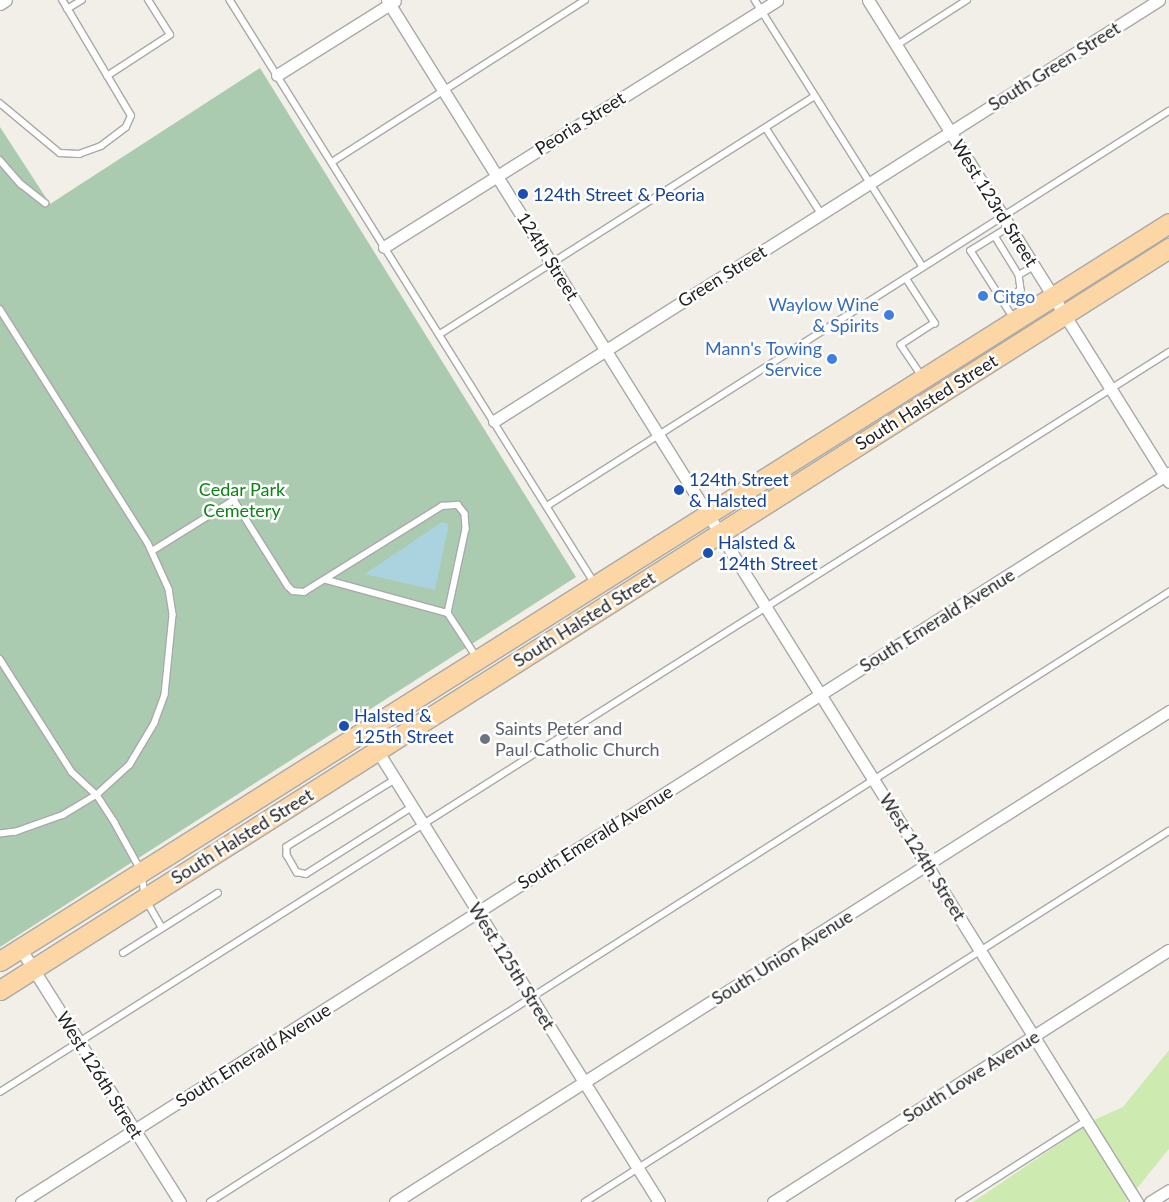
<!DOCTYPE html>
<html>
<head>
<meta charset="utf-8">
<style>
	body { margin:0 }
	#map { position:relative; width:1169px; height:1202px; overflow:hidden; background:#f2efe9; font-family:Lato,sans-serif }
	div>[style] { position:absolute }
	.grass>* { inset:0; background:#cdebb0 }
	.cemetery>* { inset:0; background:#aacbaf }
	.water>* { inset:0; background:#aad3df }
	.roads { filter:drop-shadow(1px 0 #a9a9a9) drop-shadow(-1px 0 #a9a9a9) drop-shadow(0 1px #a9a9a9) drop-shadow(0 -1px #a9a9a9) }
	.service>* { height:5.5px; margin:-2.75px; padding:0 2.75px; transform-origin:2.75px; border-radius:2.75px; background:#fff }
	.minor>* { height:11px; margin:-5.5px; padding:0 5.5px; transform-origin:5.5px; border-radius:5.5px; background:#fff }
	.primary>* { height:19px; margin:-9.5px; padding:0 9.5px; transform-origin:9.5px; border-radius:9.5px; background:#fcd6a4 }
	.dots>* { width:14px; height:14px; translate:-50% -50%; box-sizing:border-box; border:2px solid #fff; border-radius:50% }
	span { translate:-50% -50%; white-space:nowrap; text-align:center; line-height:1.15; -webkit-text-stroke:5px #fff; paint-order:stroke }
	.street-label { font-size:18px; color:#222 }
	.transit-label { font-size:18px; color:#164399 }
	.left { translate:0 -50%; text-align:left }
	.shop-label { font-size:18px; color:#366cbe }
	.right { translate:-100% -50%; text-align:right }
	.park-label { font-size:18px; color:#0c8416 }
	.worship-label { font-size:18px; color:#5b616d }
</style>
</head>
<body>
<div id="map">
	<div class="grass">
		<i style="clip-path:polygon(1169px 1050px,1169px 1149px,1126px 1202px,973px 1202px,1094px 1120px,1123px 1107px)"></i>
	</div>
	<div class="cemetery">
		<i style="clip-path:polygon(260px 68px,576px 577px,0 947px,0 127px,50px 204px)"></i>
	</div>
	<div class="water">
		<i style="clip-path:polygon(442px 522px,448px 524px,448px 528px,435px 590px,365px 574px)"></i>
	</div>
	<div class="roads">
		<div class="service">
			<i style="left:230px;top:0;width:686px;rotate:57.98deg"></i>
			<i style="left:755px;top:0;width:315px;rotate:57.8deg"></i>
			<i style="left:67px;top:9px;width:17px;rotate:-31deg"></i>
			<i style="left:897px;top:45px;width:83px;rotate:-32.7deg"></i>
			<i style="left:107px;top:76px;width:75px;rotate:-33.1deg"></i>
			<i style="left:170px;top:35px;width:41px;rotate:-122.2deg"></i>
			<i style="left:0;top:103px;width:78px;rotate:39.8deg"></i>
			<i style="left:60px;top:153px;width:19px;rotate:3deg"></i>
			<i style="left:79px;top:154px;width:23px;rotate:-20deg"></i>
			<i style="left:101px;top:146px;width:31px;rotate:-37deg"></i>
			<i style="left:126px;top:127px;width:12px;rotate:-66deg"></i>
			<i style="left:131px;top:116px;width:135px;rotate:-120.7deg"></i>
			<i style="left:766px;top:128px;width:101px;rotate:57.1deg"></i>
			<i style="left:0;top:160px;width:32px;rotate:49deg"></i>
			<i style="left:21px;top:184px;width:31px;rotate:38deg"></i>
			<i style="left:332px;top:162px;width:300px;rotate:-32.6deg"></i>
			<i style="left:1010px;top:227px;width:46px;rotate:148.4deg"></i>
			<i style="left:971px;top:251px;width:78px;rotate:57.5deg"></i>
			<i style="left:995px;top:236px;width:46px;rotate:58.4deg"></i>
			<i style="left:1019px;top:275px;width:15px;rotate:82deg"></i>
			<i style="left:1021px;top:290px;width:22px;rotate:146deg"></i>
			<i style="left:1019px;top:275px;width:17px;rotate:-31deg"></i>
			<i style="left:906px;top:278px;width:54px;rotate:57.2deg"></i>
			<i style="left:935px;top:323px;width:40px;rotate:147.1deg"></i>
			<i style="left:901px;top:345px;width:36px;rotate:56deg"></i>
			<i style="left:0;top:309px;width:277px;rotate:57.7deg"></i>
			<i style="left:148px;top:543px;width:51px;rotate:65.5deg"></i>
			<i style="left:169px;top:589px;width:26px;rotate:81deg"></i>
			<i style="left:173px;top:615px;width:80px;rotate:95.7deg"></i>
			<i style="left:165px;top:695px;width:30px;rotate:110deg"></i>
			<i style="left:155px;top:723px;width:49px;rotate:120.8deg"></i>
			<i style="left:130px;top:765px;width:45px;rotate:137.7deg"></i>
			<i style="left:97px;top:795px;width:39px;rotate:149deg"></i>
			<i style="left:64px;top:815px;width:51px;rotate:160.5deg"></i>
			<i style="left:16px;top:832px;width:16px;rotate:173deg"></i>
			<i style="left:440px;top:334px;width:444px;rotate:-32.4deg"></i>
			<i style="left:547px;top:506px;width:737px;rotate:-32.42deg"></i>
			<i style="left:152px;top:551px;width:97px;rotate:-31.9deg"></i>
			<i style="left:234px;top:500px;width:102px;rotate:57.9deg"></i>
			<i style="left:288px;top:586px;width:7px;rotate:45deg"></i>
			<i style="left:293px;top:591px;width:11px;rotate:5deg"></i>
			<i style="left:304px;top:592px;width:163px;rotate:-31.9deg"></i>
			<i style="left:442px;top:506px;width:16px;rotate:-4deg"></i>
			<i style="left:458px;top:505px;width:11px;rotate:52deg"></i>
			<i style="left:465px;top:514px;width:15px;rotate:86deg"></i>
			<i style="left:466px;top:529px;width:86px;rotate:102.1deg"></i>
			<i style="left:327px;top:580px;width:125px;rotate:15.3deg"></i>
			<i style="left:448px;top:613px;width:51px;rotate:56.9deg"></i>
			<i style="left:0;top:659px;width:134px;rotate:57.5deg"></i>
			<i style="left:72px;top:772px;width:34px;rotate:43deg"></i>
			<i style="left:97px;top:795px;width:33px;rotate:57deg"></i>
			<i style="left:115px;top:823px;width:56px;rotate:61.1deg"></i>
			<i style="left:142px;top:872px;width:26px;rotate:83deg"></i>
			<i style="left:145px;top:898px;width:34px;rotate:60deg"></i>
			<i style="left:395px;top:780px;width:127px;rotate:148.2deg"></i>
			<i style="left:287px;top:847px;width:8px;rotate:90deg"></i>
			<i style="left:287px;top:855px;width:20px;rotate:60deg"></i>
			<i style="left:297px;top:872px;width:9px;rotate:13deg"></i>
			<i style="left:306px;top:874px;width:125px;rotate:-32.3deg"></i>
			<i style="left:123px;top:953px;width:112px;rotate:-32.3deg"></i>
			<i style="left:0;top:1092px;width:1384px;rotate:-32.33deg"></i>
			<i style="left:210px;top:1202px;width:1137px;rotate:-32.46deg"></i>
			<i style="left:585px;top:1202px;width:692px;rotate:-32.43deg"></i>
			<i style="left:959px;top:1202px;width:151px;rotate:-32.5deg"></i>
		</div>
		<div class="minor">
			<i style="left:387px;top:0;width:1417px;rotate:58.04deg"></i>
			<i style="left:868px;top:0;width:568px;rotate:58.02deg"></i>
			<i style="left:0;top:4px;width:7px;rotate:-34deg"></i>
			<i style="left:277px;top:75px;width:139px;rotate:-32.1deg"></i>
			<i style="left:384px;top:247px;width:464px;rotate:-32.1deg"></i>
			<i style="left:494px;top:421px;width:787px;rotate:-32.34deg"></i>
			<i style="left:365px;top:731px;width:555px;rotate:58.03deg"></i>
			<i style="left:20px;top:948px;width:300px;rotate:57.8deg"></i>
			<i style="left:21px;top:1202px;width:1360px;rotate:-32.42deg"></i>
			<i style="left:395px;top:1202px;width:917px;rotate:-32.39deg"></i>
			<i style="left:773px;top:1202px;width:469px;rotate:-32.5deg"></i>
			<i style="left:1150px;top:1202px;width:22px;rotate:-32deg"></i>
		</div>
		<div class="primary">
			<i style="left:0;top:961px;width:1382px;rotate:-32.26deg"></i>
			<i style="left:0;top:990px;width:1385px;rotate:-32.4deg"></i>
		</div>
	</div>
	<div class="dots">
		<i style="left:523px;top:194px;background:#1a4fb4"></i>
		<i style="left:983px;top:296px;background:#3f7fe0"></i>
		<i style="left:889px;top:315px;background:#3f7fe0"></i>
		<i style="left:832px;top:359px;background:#3f7fe0"></i>
		<i style="left:679px;top:490px;background:#1a4fb4"></i>
		<i style="left:708px;top:553px;background:#1a4fb4"></i>
		<i style="left:344px;top:726px;background:#1a4fb4"></i>
		<i style="left:485px;top:739px;background:#6b7280"></i>
	</div>
	<div class="street-label">
		<span style="left:1054px;top:66px;rotate:-32deg">South Green Street</span>
		<span style="left:580px;top:123px;rotate:-32deg">Peoria Street</span>
		<span style="left:995px;top:203px;rotate:58deg">West 123rd Street</span>
		<span style="left:548px;top:256px;rotate:58deg">124th Street</span>
		<span style="left:722px;top:276px;rotate:-32deg">Green Street</span>
		<span style="left:926px;top:402px;rotate:-32deg">South Halsted Street</span>
		<span style="left:584px;top:619px;rotate:-32deg">South Halsted Street</span>
		<span style="left:937px;top:620px;rotate:-32deg">South Emerald Avenue</span>
		<span style="left:242px;top:836px;rotate:-32deg">South Halsted Street</span>
		<span style="left:595px;top:837px;rotate:-32deg">South Emerald Avenue</span>
		<span style="left:923px;top:857px;rotate:58deg">West 124th Street</span>
		<span style="left:782px;top:957px;rotate:-32deg">South Union Avenue</span>
		<span style="left:512px;top:966px;rotate:58deg">West 125th Street</span>
		<span style="left:253px;top:1055px;rotate:-32deg">South Emerald Avenue</span>
		<span style="left:100px;top:1075px;rotate:58deg">West 126th Street</span>
		<span style="left:971px;top:1076px;rotate:-32deg">South Lowe Avenue</span>
	</div>
	<div class="transit-label">
		<span class="left" style="left:533px;top:194px">124th Street &amp; Peoria</span>
		<span class="left" style="left:689px;top:490px">124th Street<br>&amp; Halsted</span>
		<span class="left" style="left:718px;top:553px">Halsted &amp;<br>124th Street</span>
		<span class="left" style="left:354px;top:726px">Halsted &amp;<br>125th Street</span>
	</div>
	<div class="shop-label">
		<span class="left" style="left:993px;top:296px">Citgo</span>
		<span class="right" style="left:879px;top:315px">Waylow Wine<br>&amp; Spirits</span>
		<span class="right" style="left:822px;top:359px">Mann's Towing<br>Service</span>
	</div>
	<div class="park-label">
		<span style="left:242px;top:500px">Cedar Park<br>Cemetery</span>
	</div>
	<div class="worship-label">
		<span class="left" style="left:495px;top:739px">Saints Peter and<br>Paul Catholic Church</span>
	</div>
</div>
</body>
</html>
